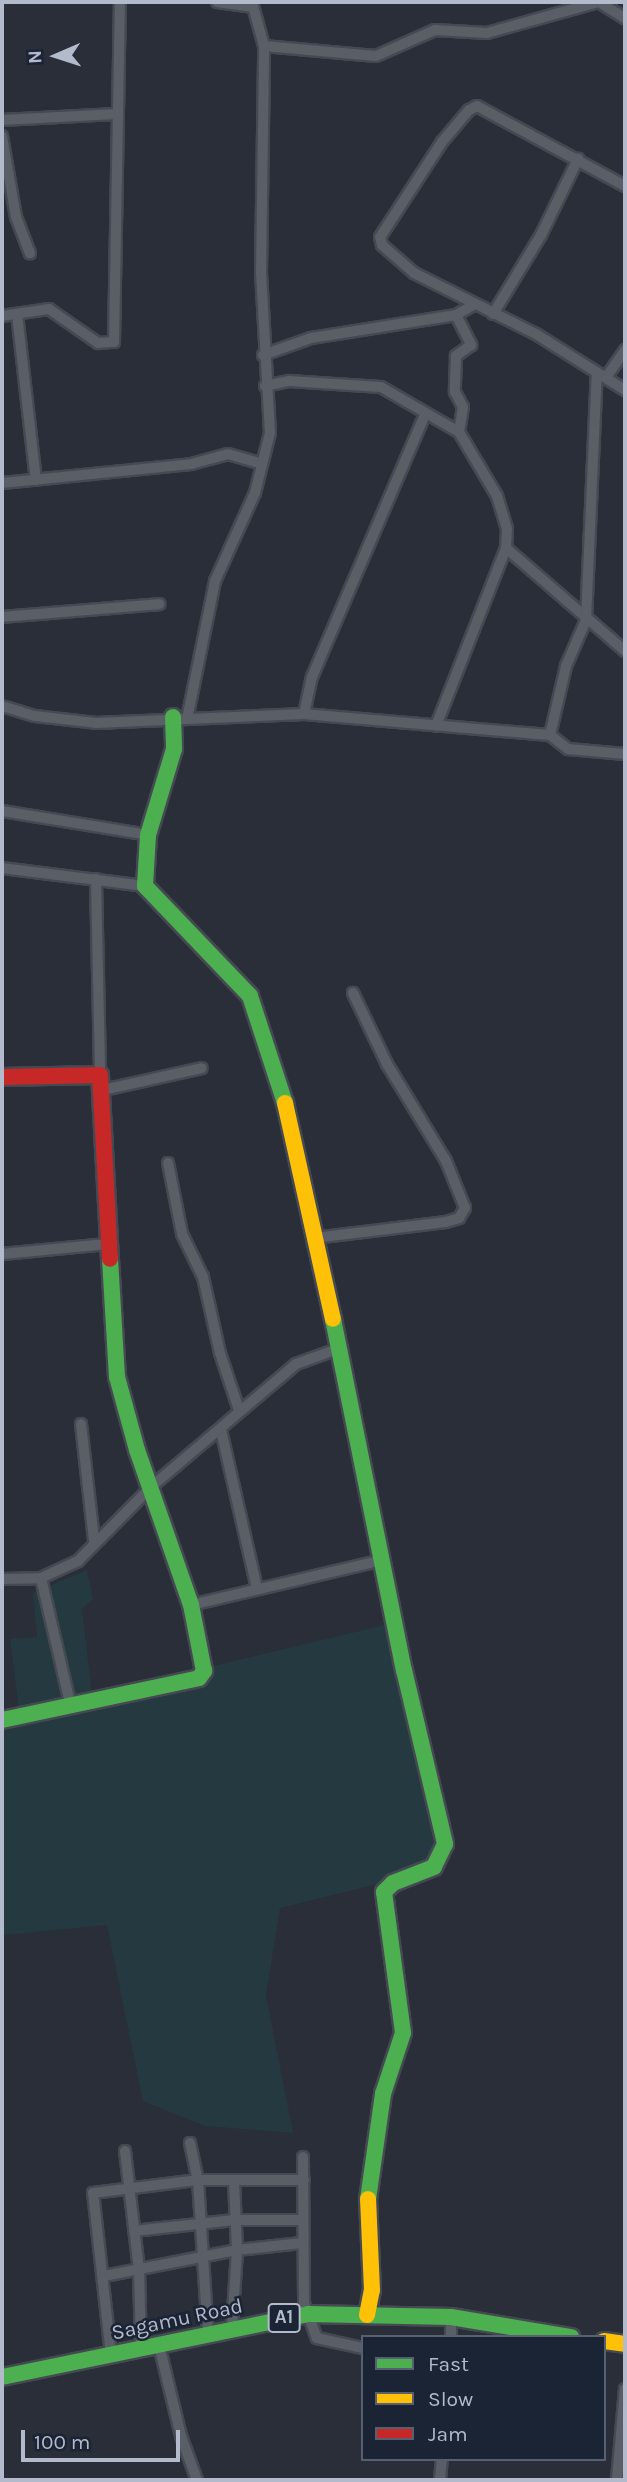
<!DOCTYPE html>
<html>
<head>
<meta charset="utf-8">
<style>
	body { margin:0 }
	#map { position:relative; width:627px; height:2482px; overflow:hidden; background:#292e39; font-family:Karla,sans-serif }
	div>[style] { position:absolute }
	.green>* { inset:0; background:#253940 }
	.roads { filter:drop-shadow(2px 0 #454952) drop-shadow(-2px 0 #454952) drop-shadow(0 2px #454952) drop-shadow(0 -2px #454952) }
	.street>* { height:10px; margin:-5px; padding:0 5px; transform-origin:5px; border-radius:5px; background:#595e67 }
	.fast>* { height:16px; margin:-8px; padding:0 8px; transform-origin:8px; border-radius:8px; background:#4caf50 }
	.slow>* { height:16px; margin:-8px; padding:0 8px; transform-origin:8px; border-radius:8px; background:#ffc107 }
	.jam>* { height:16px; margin:-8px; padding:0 8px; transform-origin:8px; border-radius:8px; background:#c62828 }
	span { translate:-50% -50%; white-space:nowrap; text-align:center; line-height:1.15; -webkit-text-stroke:5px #1b2434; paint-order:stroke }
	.shield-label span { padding:2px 5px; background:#1b2434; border:2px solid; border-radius:5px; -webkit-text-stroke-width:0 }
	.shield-label { font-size:19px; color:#b2bacb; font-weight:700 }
	.street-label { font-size:21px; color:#b2bacb }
	.frame { position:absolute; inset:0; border:4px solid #b2bacb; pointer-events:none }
	.legend { position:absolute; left:361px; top:2335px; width:245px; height:126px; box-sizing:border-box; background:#1b2434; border:2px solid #576070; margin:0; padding:9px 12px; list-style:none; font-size:21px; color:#b2bacb }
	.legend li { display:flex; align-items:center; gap:14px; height:35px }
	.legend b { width:35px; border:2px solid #576070 }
	.north { position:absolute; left:21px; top:21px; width:70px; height:70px; -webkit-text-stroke:5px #1b2434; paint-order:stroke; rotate:267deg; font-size:19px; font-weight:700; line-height:28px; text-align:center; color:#b2bacb }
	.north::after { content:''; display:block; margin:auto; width:24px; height:32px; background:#b2bacb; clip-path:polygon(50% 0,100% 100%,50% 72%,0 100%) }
	.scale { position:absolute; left:21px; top:2430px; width:159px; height:32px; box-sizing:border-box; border:4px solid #b2bacb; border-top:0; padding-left:9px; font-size:21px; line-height:24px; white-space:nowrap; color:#b2bacb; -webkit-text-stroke:5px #1b2434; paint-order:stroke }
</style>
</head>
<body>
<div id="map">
	<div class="green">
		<i style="clip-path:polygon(87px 1570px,93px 1599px,82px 1609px,92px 1695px,393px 1623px,443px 1868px,280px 1908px,266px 1995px,293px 2133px,205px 2126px,143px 2101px,107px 1925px,2px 1935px,2px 1729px,21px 1726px,10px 1639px,37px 1637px,33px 1593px)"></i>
	</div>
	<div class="roads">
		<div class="street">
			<i style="left:217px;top:2px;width:35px;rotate:8deg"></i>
			<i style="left:599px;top:2px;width:31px;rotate:32deg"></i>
			<i style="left:264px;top:46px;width:112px;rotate:5.1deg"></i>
			<i style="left:376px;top:56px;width:64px;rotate:-23.8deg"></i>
			<i style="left:435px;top:30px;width:52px;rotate:3.3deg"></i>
			<i style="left:487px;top:33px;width:115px;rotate:-15.6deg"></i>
			<i style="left:2px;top:120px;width:114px;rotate:-3deg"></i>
			<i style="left:2px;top:136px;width:82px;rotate:80.2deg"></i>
			<i style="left:16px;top:217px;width:39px;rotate:69deg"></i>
			<i style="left:625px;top:186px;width:168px;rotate:-151.6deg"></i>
			<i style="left:477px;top:106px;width:9px;rotate:153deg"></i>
			<i style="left:469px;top:110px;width:42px;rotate:130.2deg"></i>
			<i style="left:442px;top:142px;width:113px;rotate:123.1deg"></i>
			<i style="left:380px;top:237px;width:8px;rotate:76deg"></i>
			<i style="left:382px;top:245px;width:43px;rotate:41.2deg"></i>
			<i style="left:414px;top:273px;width:136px;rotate:26.6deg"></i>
			<i style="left:536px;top:334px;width:105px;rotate:32.2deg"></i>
			<i style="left:17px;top:314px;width:167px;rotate:83.5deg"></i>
			<i style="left:493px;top:314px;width:92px;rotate:-58.7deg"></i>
			<i style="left:541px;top:235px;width:85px;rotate:-64deg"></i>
			<i style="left:456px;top:315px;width:34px;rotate:63deg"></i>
			<i style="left:471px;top:345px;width:19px;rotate:144deg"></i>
			<i style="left:456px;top:356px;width:36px;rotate:92deg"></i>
			<i style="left:455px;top:392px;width:17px;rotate:62deg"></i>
			<i style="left:463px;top:407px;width:25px;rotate:99deg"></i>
			<i style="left:2px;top:316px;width:48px;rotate:-8.5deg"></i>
			<i style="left:49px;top:309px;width:60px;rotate:34.8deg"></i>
			<i style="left:98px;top:343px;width:16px;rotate:-4deg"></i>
			<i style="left:114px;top:342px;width:340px;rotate:-89deg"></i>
			<i style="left:263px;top:355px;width:51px;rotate:-19.5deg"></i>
			<i style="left:311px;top:338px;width:147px;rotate:-9deg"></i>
			<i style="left:456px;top:315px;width:22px;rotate:-30deg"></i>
			<i style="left:607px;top:376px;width:32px;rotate:-55deg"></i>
			<i style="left:265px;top:386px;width:25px;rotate:-12deg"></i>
			<i style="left:289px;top:381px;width:92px;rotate:3.7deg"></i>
			<i style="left:381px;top:387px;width:90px;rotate:30deg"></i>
			<i style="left:459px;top:432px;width:74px;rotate:59.3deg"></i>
			<i style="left:497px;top:496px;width:34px;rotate:73deg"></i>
			<i style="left:507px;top:529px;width:19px;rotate:93deg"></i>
			<i style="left:506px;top:548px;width:191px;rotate:111.5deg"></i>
			<i style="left:2px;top:483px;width:190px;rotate:-5.7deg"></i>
			<i style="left:191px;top:464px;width:38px;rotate:-15deg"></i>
			<i style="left:228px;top:454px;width:35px;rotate:16deg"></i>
			<i style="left:506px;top:548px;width:157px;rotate:40.9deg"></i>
			<i style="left:2px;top:617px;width:158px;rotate:-4.7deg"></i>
			<i style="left:2px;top:706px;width:34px;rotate:17deg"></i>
			<i style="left:35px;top:716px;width:61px;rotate:6.5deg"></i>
			<i style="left:96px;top:723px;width:208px;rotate:-2.5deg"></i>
			<i style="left:304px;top:714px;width:247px;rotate:4.9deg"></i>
			<i style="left:550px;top:735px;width:23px;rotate:38deg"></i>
			<i style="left:568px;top:749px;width:57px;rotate:5deg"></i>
			<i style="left:304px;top:714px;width:38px;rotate:-78deg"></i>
			<i style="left:312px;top:677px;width:286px;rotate:-66.7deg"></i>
			<i style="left:187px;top:719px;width:141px;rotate:-78.5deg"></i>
			<i style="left:215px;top:581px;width:97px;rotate:-65.6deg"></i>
			<i style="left:255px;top:493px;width:62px;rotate:-76deg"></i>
			<i style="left:270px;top:433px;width:160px;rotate:-93.2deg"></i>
			<i style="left:261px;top:273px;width:227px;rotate:-89.2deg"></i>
			<i style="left:264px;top:46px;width:46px;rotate:-105.3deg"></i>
			<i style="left:550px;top:735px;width:71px;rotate:-76.9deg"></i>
			<i style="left:566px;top:666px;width:50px;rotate:-66.5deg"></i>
			<i style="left:586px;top:620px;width:247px;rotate:-87.5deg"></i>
			<i style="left:2px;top:811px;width:148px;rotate:9.3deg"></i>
			<i style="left:2px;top:868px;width:144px;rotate:7.2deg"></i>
			<i style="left:96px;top:879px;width:196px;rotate:88.8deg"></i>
			<i style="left:103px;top:1090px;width:101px;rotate:-12.5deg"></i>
			<i style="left:168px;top:1163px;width:72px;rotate:78.8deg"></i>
			<i style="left:182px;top:1234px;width:48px;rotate:64deg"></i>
			<i style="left:203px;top:1277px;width:78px;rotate:77.4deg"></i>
			<i style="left:220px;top:1353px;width:60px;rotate:71.6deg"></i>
			<i style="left:314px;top:1238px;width:133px;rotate:-6.9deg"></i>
			<i style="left:446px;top:1222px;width:14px;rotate:-17deg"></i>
			<i style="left:459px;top:1218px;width:12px;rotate:-59deg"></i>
			<i style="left:465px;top:1208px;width:51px;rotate:-112deg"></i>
			<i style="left:446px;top:1161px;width:114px;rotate:-121.3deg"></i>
			<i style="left:387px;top:1064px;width:79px;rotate:-115.6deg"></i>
			<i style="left:2px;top:1254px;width:106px;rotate:-5.4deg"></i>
			<i style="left:81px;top:1424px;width:117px;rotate:83.6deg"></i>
			<i style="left:221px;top:1430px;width:162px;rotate:77.2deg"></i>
			<i style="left:41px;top:1578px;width:132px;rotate:76.9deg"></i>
			<i style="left:2px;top:1579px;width:39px;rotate:-1deg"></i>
			<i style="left:41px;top:1578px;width:41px;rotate:-24.7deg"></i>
			<i style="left:78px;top:1561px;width:104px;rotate:-45.4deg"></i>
			<i style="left:151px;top:1487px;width:190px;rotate:-40.3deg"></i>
			<i style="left:296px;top:1364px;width:45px;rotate:-19.7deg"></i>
			<i style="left:191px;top:1605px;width:197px;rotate:-13.2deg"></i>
			<i style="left:190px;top:2143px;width:38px;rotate:78deg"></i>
			<i style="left:198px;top:2180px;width:154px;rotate:86.3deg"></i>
			<i style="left:125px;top:2151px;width:121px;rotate:83.3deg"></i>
			<i style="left:139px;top:2271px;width:78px;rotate:88.5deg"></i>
			<i style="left:303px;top:2157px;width:146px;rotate:89.6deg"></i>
			<i style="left:304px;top:2303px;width:37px;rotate:70deg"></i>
			<i style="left:317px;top:2338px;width:47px;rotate:12.3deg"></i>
			<i style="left:134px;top:2231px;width:101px;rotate:-6.3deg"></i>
			<i style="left:234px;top:2220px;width:68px"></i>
			<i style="left:104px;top:2276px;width:136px;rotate:-11.1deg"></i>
			<i style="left:237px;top:2250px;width:65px;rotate:-6.1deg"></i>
			<i style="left:451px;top:2317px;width:20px;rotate:90deg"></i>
			<i style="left:232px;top:2328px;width:78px;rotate:-86.3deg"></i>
			<i style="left:237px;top:2250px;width:68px;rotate:-92.5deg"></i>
			<i style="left:159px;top:2345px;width:94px;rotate:76.4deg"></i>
			<i style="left:181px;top:2436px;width:47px;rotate:70deg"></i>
			<i style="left:111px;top:2355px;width:163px;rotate:-96.3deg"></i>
			<i style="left:93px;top:2193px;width:106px;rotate:-7.1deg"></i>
			<i style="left:198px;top:2180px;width:106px"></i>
			<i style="left:440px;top:2480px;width:21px;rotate:-85deg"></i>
			<i style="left:617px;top:2480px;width:91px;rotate:-85deg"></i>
		</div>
		<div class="fast">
			<i style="left:173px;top:717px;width:32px;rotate:88deg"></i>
			<i style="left:174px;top:749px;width:90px;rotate:106.8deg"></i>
			<i style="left:148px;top:835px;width:51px;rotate:93.4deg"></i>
			<i style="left:145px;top:886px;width:152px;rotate:46.3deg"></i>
			<i style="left:250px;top:996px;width:113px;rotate:71.9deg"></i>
			<i style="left:333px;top:1319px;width:358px;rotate:78.6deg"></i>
			<i style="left:404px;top:1670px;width:179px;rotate:76.7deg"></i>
			<i style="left:445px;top:1844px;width:25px;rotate:116deg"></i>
			<i style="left:434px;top:1867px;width:44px;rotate:158.7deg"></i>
			<i style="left:393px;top:1883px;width:13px;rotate:135deg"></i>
			<i style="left:384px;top:1892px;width:142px;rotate:82.3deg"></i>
			<i style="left:403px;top:2033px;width:64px;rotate:108.2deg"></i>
			<i style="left:383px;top:2094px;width:106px;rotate:98.1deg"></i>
			<i style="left:2px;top:1720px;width:201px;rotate:-12deg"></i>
			<i style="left:199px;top:1678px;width:9px;rotate:-54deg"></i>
			<i style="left:204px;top:1671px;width:67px;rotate:-101.1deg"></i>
			<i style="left:191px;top:1605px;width:164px;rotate:-109.2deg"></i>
			<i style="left:137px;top:1450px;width:76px;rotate:-105.3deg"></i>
			<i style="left:117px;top:1377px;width:118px;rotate:-93.4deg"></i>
			<i style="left:2px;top:2377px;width:312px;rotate:-11.6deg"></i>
			<i style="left:308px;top:2314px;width:143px;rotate:1.2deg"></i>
			<i style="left:451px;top:2317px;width:122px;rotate:9.5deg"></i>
		</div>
		<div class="slow">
			<i style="left:285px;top:1103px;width:221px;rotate:77.5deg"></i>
			<i style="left:367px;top:2315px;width:25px;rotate:-79deg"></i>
			<i style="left:372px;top:2290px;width:91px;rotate:-92.5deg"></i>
			<i style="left:604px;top:2341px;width:21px;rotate:8deg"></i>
		</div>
		<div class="jam">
			<i style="left:2px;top:1077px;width:98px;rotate:-1.2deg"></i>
			<i style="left:100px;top:1075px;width:184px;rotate:86.9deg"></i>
		</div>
	</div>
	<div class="shield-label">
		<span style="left:284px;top:2318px">A1</span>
	</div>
	<div class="street-label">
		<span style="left:177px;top:2319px;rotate:-12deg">Sagamu Road</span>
	</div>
	<div class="frame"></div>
	<ul class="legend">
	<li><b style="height:9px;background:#4caf50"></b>Fast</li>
	<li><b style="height:9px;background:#ffc107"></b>Slow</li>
	<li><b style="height:9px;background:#c62828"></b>Jam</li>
	</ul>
	<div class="north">N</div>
	<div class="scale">100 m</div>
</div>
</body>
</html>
